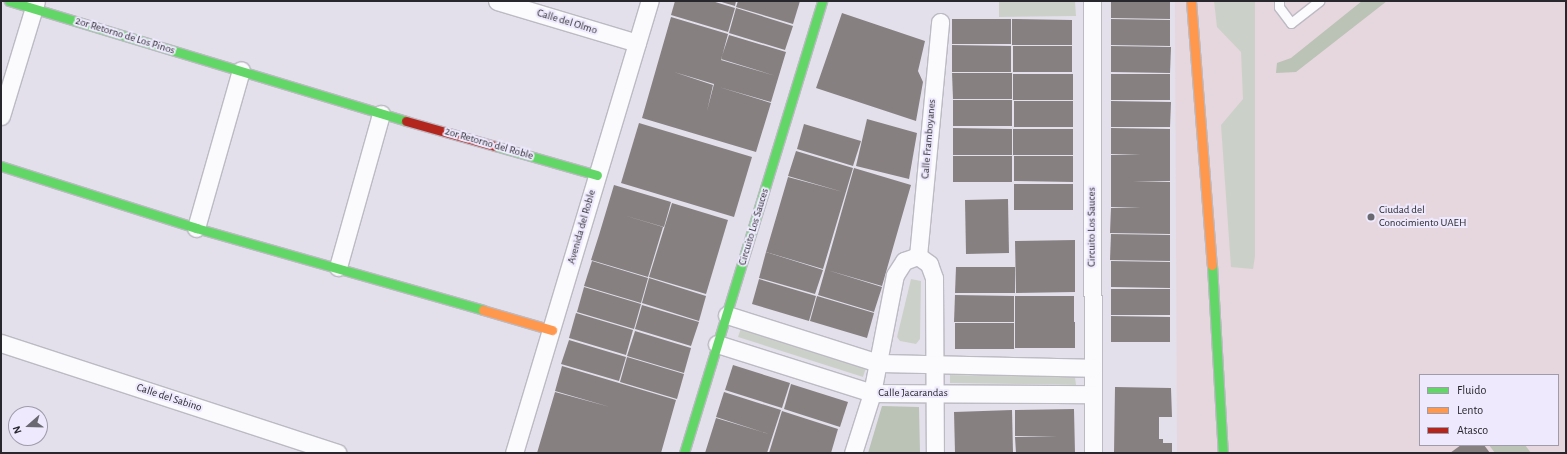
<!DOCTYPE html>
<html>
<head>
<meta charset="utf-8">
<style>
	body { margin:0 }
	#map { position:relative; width:1567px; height:454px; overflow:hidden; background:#e3e0ec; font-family:"Alegreya Sans",sans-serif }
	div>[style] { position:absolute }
	.education>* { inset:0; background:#e6d6dd }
	.green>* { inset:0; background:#cbd1c9 }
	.forest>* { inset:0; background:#bac3b5 }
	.building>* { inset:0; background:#868080 }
	.roads { filter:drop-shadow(1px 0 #bcbac3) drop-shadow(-1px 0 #bcbac3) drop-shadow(0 1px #bcbac3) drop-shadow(0 -1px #bcbac3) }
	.lane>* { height:9px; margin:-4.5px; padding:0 4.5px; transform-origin:4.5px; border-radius:4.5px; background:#fbfafc }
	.street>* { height:17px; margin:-8.5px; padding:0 8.5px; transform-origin:8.5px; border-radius:8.5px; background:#fbfafc }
	.fast>* { height:9px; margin:-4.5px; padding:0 4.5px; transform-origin:4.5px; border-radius:4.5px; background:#63d668 }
	.slow>* { height:9px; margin:-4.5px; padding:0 4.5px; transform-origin:4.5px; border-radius:4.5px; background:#ff974d }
	.jam>* { height:9px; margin:-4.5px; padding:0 4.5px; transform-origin:4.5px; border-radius:4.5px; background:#b3261e }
	.dots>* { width:11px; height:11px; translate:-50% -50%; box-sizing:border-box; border:2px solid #eee9fd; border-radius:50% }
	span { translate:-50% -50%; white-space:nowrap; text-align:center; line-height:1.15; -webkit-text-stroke:4px #eee9fd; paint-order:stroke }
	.street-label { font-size:11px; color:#29272e }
	.poi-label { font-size:11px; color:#29272e }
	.left { translate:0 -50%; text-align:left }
	.frame { position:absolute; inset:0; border:2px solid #29272e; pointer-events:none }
	.legend { position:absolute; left:1419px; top:374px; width:140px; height:72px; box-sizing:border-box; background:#eee9fd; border:1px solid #9f9baa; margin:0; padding:5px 7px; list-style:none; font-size:12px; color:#29272e }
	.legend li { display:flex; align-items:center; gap:8px; height:20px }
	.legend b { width:20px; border:1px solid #9f9baa }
	.north { position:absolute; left:8px; top:406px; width:40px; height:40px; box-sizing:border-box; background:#eee9fd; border:1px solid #9f9baa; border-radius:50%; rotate:250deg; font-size:11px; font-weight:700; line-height:16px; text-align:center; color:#29272e }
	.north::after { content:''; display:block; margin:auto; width:14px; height:18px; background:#6a6870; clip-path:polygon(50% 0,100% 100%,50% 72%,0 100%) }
</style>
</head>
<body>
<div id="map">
	<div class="education">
		<i style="clip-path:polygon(evenodd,1175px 1px,1566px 1px,1566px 453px,1177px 453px,1175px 1px,1420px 375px,1558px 375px,1558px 445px,1420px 445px,1420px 375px)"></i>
	</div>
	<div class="green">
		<i style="clip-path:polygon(999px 1px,1075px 1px,1076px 16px,999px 17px)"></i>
		<i style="clip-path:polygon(1214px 1px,1255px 1px,1255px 256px,1253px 269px,1231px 267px,1221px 125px,1243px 99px,1241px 52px,1217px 27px)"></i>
		<i style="clip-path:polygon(911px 279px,921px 281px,920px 339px,916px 344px,900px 341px,897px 337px)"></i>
		<i style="clip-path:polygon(741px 328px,866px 368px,863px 377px,738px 337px)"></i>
		<i style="clip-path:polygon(950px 375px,1075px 377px,1076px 385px,950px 383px)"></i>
	</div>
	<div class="forest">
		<i style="clip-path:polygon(1362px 1px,1387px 1px,1296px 72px,1276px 73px,1277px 63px,1291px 58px)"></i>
		<i style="clip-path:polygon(882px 406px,919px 407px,920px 453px,868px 453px)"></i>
		<i style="clip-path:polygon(1489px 445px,1525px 445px,1531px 453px,1495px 453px)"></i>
	</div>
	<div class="building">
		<i style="clip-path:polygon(675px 1px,712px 1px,735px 8px,728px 32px,671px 15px)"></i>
		<i style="clip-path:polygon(718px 1px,736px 1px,735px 6px)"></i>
		<i style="clip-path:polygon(738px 1px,800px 1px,793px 24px,736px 7px)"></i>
		<i style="clip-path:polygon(1111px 1px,1170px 1px,1170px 19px,1111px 18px)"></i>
		<i style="clip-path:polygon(736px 8px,793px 26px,785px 50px,729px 33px)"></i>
		<i style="clip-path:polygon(842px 13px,925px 41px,918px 71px,923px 82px,916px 121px,816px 88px)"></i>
		<i style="clip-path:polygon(evenodd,671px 17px,728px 34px,721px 60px,776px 76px,721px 59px,729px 35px,786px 52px,771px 102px,719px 87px,771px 103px,756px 152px,642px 118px,671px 17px,674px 72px,714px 84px,707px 111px,713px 85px,674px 72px)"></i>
		<i style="clip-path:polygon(952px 19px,1011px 19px,1011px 44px,952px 44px)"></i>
		<i style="clip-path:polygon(1012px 19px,1072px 20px,1072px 45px,1012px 45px)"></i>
		<i style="clip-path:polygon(1111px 19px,1170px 20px,1170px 46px,1111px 45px)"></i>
		<i style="clip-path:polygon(952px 45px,1011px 46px,1011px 72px,952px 72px)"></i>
		<i style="clip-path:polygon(1013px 46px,1072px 46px,1072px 72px,1013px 72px)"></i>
		<i style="clip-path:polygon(1111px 46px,1171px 47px,1170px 73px,1111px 72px)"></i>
		<i style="clip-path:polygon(952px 73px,1012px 73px,1012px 99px,953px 99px)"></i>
		<i style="clip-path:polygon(1013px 74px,1073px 74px,1073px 100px,1013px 100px)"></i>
		<i style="clip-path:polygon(1111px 74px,1170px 74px,1170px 100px,1111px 100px)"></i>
		<i style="clip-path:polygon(953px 100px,1012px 100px,1012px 126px,953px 126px)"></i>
		<i style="clip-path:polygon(1014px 101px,1073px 101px,1073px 127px,1014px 127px)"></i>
		<i style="clip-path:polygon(1111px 101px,1171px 102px,1170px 127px,1111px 127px)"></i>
		<i style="clip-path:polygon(867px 119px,917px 133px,909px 179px,856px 166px)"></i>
		<i style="clip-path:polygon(639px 123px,752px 157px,734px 217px,621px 183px)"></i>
		<i style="clip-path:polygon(804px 124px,861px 141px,853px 166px,797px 149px)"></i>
		<i style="clip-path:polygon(953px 128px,1012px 129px,1012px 155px,953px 155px)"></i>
		<i style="clip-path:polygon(1111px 128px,1170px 129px,1170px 181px,1133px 181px,1170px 182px,1170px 234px,1110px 233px,1111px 208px,1141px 207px,1111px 207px,1111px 155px,1141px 155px,1111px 154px)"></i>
		<i style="clip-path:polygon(1013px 129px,1073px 129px,1073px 155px,1013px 155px)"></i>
		<i style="clip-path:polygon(796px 151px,853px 168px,823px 269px,766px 252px,788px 177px,843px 192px,788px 176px)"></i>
		<i style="clip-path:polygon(953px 156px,1012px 156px,1012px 182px,953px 182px)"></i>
		<i style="clip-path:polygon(1014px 156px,1073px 156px,1073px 182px,1014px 181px)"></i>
		<i style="clip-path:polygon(854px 168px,911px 185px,882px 286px,827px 270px,882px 287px,874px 312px,818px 295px)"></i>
		<i style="clip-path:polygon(1014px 184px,1073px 184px,1073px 210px,1014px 210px)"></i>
		<i style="clip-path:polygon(614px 185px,671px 202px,664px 227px,623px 215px,663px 227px,648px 277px,591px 260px,599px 235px,621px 241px,599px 235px)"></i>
		<i style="clip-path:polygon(1008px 199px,1009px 253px,966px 254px,965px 200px)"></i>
		<i style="clip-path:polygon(672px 203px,728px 220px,706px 294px,649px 277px)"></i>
		<i style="clip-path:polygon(1111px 234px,1170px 235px,1170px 261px,1110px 260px)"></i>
		<i style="clip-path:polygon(1075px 240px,1075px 292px,1016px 293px,1015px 241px)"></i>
		<i style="clip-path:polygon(766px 252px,823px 270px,815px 294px,759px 278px)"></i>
		<i style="clip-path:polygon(592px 261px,648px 278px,641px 303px,584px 286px)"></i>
		<i style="clip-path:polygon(1111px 261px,1170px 262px,1170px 288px,1111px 287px)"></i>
		<i style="clip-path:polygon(956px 267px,1015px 267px,1015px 293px,955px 293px)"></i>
		<i style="clip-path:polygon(649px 278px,706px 296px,699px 321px,642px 303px)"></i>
		<i style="clip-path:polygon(759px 279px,816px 296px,809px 321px,752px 304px)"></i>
		<i style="clip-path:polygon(584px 287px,641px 304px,634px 329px,577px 312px)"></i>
		<i style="clip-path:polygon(1111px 289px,1170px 289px,1170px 315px,1111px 315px)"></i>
		<i style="clip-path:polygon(955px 295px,1014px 296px,1014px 322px,954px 322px)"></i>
		<i style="clip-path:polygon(817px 296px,874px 313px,867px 338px,810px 321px)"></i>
		<i style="clip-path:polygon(1015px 296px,1074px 296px,1074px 322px,1015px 322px)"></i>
		<i style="clip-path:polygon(642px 305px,699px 322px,691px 346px,635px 329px)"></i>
		<i style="clip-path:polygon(576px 313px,633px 330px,626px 355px,569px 338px)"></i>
		<i style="clip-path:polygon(1111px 316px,1170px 317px,1170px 342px,1111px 342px)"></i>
		<i style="clip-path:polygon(1015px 322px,1075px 322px,1075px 348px,1015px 348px)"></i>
		<i style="clip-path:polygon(955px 323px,1014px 323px,1014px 349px,955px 349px)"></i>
		<i style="clip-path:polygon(635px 331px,691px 348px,684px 373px,627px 356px)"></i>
		<i style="clip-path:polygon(569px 340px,626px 357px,619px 381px,561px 364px)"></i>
		<i style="clip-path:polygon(627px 357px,684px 374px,677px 399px,620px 382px)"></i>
		<i style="clip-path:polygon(733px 365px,790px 383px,782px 408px,725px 390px)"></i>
		<i style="clip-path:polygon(562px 366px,676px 400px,661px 453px,599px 453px,604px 433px,599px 453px,537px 453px,555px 392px,610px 407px,555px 391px)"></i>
		<i style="clip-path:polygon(791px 384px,848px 402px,840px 427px,784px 409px)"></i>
		<i style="clip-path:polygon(1115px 387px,1171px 388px,1172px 417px,1159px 417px,1159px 439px,1163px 439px,1163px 443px,1172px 443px,1172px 453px,1114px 453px)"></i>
		<i style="clip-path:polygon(724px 392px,781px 410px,767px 453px,705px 453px,716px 418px,769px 434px,716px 417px)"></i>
		<i style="clip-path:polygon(1074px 409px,1075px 453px,1016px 453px,1015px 437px,1057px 436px,1015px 436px,1015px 410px)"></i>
		<i style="clip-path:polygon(1012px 410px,1013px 453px,955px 453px,954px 412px)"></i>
		<i style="clip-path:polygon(782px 411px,838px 429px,831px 453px,769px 453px)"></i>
		<i style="clip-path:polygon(1461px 445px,1484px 445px,1490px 453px,1450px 453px)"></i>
	</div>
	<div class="roads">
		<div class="lane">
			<i style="left:1279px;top:1px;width:6px;rotate:90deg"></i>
			<i style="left:1279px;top:7px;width:20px;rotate:53deg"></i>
			<i style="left:1291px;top:23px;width:36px;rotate:-38deg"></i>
		</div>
		<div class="street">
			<i style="left:497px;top:1px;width:146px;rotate:16.7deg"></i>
			<i style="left:1092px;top:1px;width:452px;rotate:89.9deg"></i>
			<i style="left:1px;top:116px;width:120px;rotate:-73.1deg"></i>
			<i style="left:196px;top:228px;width:164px;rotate:-74.1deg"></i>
			<i style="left:918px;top:256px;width:235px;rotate:-84.6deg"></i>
			<i style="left:918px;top:256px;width:14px;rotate:36deg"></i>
			<i style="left:929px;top:264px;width:15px;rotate:70deg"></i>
			<i style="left:934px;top:278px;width:175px;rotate:89.7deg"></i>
			<i style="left:338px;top:267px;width:159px;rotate:-74.3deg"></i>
			<i style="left:727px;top:315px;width:158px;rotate:17.6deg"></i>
			<i style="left:878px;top:363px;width:214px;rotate:1.3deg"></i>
			<i style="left:1px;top:343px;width:354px;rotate:18.1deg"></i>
			<i style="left:717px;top:344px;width:163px;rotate:17.5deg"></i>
			<i style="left:872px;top:393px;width:220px;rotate:0.3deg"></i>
			<i style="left:514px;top:453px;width:472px;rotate:-73.3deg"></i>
			<i style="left:853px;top:453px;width:63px;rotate:-72.4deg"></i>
			<i style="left:872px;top:393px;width:120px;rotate:-79deg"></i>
			<i style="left:895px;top:275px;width:17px;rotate:-57deg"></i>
			<i style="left:904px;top:261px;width:15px;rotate:-20deg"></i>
		</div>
		<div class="fast">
			<i style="left:9px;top:1px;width:415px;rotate:16.8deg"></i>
			<i style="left:495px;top:146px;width:106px;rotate:15.9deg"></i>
			<i style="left:1px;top:166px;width:205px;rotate:17.6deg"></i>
			<i style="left:196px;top:228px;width:298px;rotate:15.9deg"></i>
			<i style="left:1212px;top:265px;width:188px;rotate:86.7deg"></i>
			<i style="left:684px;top:453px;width:473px;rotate:-73deg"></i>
		</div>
		<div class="slow">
			<i style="left:1191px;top:1px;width:265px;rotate:85.5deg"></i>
			<i style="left:483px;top:310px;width:72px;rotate:16.2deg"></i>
		</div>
		<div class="jam">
			<i style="left:406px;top:121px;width:92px;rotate:15.7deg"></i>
		</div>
	</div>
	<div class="dots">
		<i style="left:1371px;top:217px;background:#6a6870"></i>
	</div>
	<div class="street-label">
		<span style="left:567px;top:22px;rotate:17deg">Calle del Olmo</span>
		<span style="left:125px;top:36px;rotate:17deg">2or Retorno de Los Pinos</span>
		<span style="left:929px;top:139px;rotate:-85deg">Calle Framboyanes</span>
		<span style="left:489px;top:144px;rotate:16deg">2or Retorno del Roble</span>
		<span style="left:582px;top:227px;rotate:-74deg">Avenida del Roble</span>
		<span style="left:754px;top:227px;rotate:-73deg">Circuito Los Sauces</span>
		<span style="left:1092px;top:227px;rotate:-90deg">Circuito Los Sauces</span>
		<span style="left:913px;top:393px">Calle Jacarandas</span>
		<span style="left:169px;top:398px;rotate:18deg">Calle del Sabino</span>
	</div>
	<div class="poi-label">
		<span class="left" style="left:1379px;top:217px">Ciudad del<br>Conocimiento UAEH</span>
	</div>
	<div class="frame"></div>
	<ul class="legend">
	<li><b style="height:5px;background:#63d668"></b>Fluido</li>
	<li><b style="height:5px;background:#ff974d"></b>Lento</li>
	<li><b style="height:5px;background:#b3261e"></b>Atasco</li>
	</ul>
	<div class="north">N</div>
</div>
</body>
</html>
